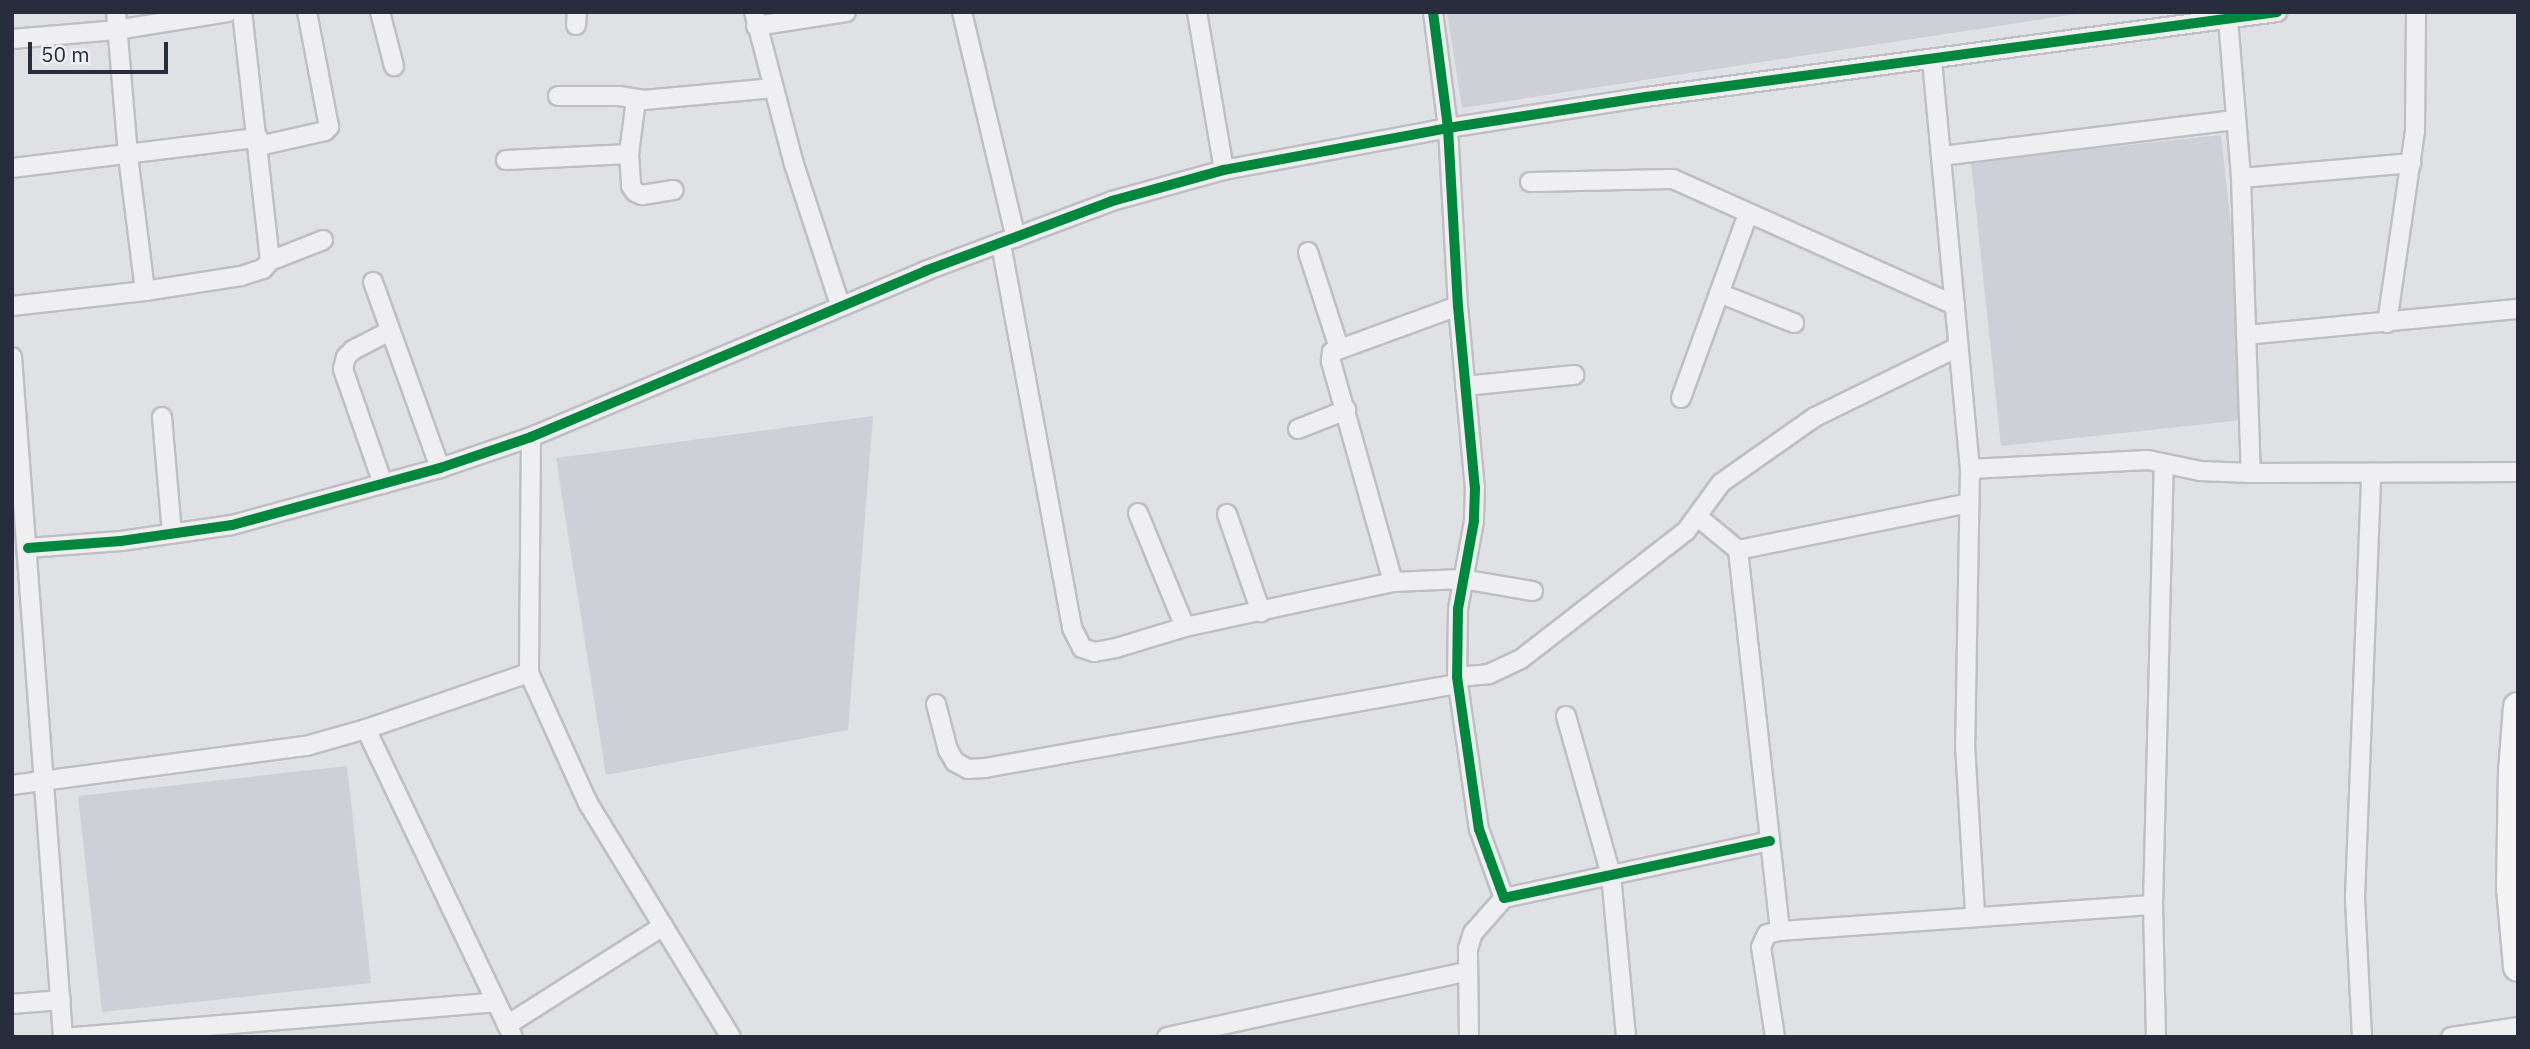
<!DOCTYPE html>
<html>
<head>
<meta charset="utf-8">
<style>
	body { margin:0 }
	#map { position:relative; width:2530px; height:1049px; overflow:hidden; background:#e0e1e5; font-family:"IBM Plex Sans",sans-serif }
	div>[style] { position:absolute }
	.built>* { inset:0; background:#ced0d8 }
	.roads { filter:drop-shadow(2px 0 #bebfc3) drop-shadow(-2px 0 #bebfc3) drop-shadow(0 2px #bebfc3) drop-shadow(0 -2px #bebfc3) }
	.minor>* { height:18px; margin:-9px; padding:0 9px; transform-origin:9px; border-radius:9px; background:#efeff1 }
	.trunk>* { height:28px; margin:-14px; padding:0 14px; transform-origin:14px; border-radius:14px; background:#f4f4f5 }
	.cycleway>* { height:10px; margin:-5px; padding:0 5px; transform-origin:5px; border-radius:5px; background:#00873e }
	span { translate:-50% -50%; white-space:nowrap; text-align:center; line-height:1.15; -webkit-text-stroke:7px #edeff5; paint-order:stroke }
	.frame { position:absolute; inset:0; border:14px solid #272d3d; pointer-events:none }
	.scale { position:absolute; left:28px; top:42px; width:140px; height:32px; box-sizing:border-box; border:4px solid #272d3d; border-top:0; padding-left:9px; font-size:21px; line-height:24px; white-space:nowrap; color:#272d3d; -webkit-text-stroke:5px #edeff5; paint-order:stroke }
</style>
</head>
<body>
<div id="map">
	<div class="built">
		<i style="clip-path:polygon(1447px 12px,2089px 12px,1462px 108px)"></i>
		<i style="clip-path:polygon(2221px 135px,2252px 419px,2001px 446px,1971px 162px)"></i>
		<i style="clip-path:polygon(873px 416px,848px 730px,606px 775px,556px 458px)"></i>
		<i style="clip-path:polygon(347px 766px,371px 983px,102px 1012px,78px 796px)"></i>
	</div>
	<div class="roads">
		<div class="minor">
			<i style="left:116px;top:12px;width:144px;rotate:85.2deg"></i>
			<i style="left:128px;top:156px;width:136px;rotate:82.8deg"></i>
			<i style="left:380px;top:12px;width:56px;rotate:75.5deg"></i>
			<i style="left:754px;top:12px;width:157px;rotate:75.3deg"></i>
			<i style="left:794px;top:164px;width:148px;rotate:71.9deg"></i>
			<i style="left:962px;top:12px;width:232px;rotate:76.6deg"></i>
			<i style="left:1197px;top:12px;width:160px;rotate:80.3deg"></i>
			<i style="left:1433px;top:12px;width:117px;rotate:82.6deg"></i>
			<i style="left:1448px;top:128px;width:178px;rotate:86.8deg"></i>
			<i style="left:1458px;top:306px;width:183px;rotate:84.7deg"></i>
			<i style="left:1475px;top:488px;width:33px;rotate:92deg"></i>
			<i style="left:1474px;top:521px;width:89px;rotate:100.3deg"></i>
			<i style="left:1458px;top:609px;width:68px;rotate:90.8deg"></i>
			<i style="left:1457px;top:677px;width:154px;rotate:81.8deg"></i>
			<i style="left:1479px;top:829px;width:73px;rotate:70.1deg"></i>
			<i style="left:1504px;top:898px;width:272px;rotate:-12.1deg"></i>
			<i style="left:2228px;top:19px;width:160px;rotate:85.3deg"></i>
			<i style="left:2241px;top:178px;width:295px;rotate:88.1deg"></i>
			<i style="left:576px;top:25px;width:13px;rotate:-86deg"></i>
			<i style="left:756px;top:26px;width:91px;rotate:-8.8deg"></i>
			<i style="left:12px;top:39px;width:104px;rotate:-4.9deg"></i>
			<i style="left:116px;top:30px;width:113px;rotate:-9.1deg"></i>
			<i style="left:1932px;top:60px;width:411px;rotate:84.7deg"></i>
			<i style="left:1970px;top:469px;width:276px;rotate:91deg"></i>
			<i style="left:1965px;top:745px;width:170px;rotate:86.6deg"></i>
			<i style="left:558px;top:96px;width:61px"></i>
			<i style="left:619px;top:96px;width:25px;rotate:9deg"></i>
			<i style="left:644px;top:100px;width:130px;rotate:-5.3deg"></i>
			<i style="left:259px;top:146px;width:68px;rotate:-12.8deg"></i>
			<i style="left:325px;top:131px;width:6px;rotate:-45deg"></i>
			<i style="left:329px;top:127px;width:117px;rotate:-100.8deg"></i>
			<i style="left:629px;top:154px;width:32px;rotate:86deg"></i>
			<i style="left:631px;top:186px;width:7px;rotate:56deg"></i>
			<i style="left:635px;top:192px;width:8px;rotate:23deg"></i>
			<i style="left:642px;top:195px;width:32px;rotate:-9deg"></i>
			<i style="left:1941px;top:156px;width:297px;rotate:-7deg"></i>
			<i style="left:506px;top:160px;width:123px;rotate:-2.8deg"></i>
			<i style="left:629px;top:154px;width:55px;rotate:-82.7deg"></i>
			<i style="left:12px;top:168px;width:248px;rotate:-7deg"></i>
			<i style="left:2241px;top:178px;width:171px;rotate:-5deg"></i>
			<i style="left:1530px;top:182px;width:143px;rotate:-1.2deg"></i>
			<i style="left:1673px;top:179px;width:309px;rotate:24.1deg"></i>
			<i style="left:1001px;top:244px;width:391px;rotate:79.5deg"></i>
			<i style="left:1072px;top:628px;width:22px;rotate:63deg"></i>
			<i style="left:1082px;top:648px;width:13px;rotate:18deg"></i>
			<i style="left:1094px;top:652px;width:22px;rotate:-10deg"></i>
			<i style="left:1116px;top:648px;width:72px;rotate:-16.9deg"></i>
			<i style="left:1185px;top:627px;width:213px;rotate:-12.2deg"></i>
			<i style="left:1393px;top:582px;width:69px;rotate:-2.5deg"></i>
			<i style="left:1462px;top:579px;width:72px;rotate:9.6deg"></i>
			<i style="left:1308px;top:252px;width:101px;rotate:72.1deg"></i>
			<i style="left:270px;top:261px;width:57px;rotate:-21.6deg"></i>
			<i style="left:373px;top:282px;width:198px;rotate:70.2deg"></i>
			<i style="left:1719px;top:293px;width:81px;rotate:21.8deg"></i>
			<i style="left:12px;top:306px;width:134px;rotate:-6.4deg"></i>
			<i style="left:145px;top:291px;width:97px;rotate:-8.9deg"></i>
			<i style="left:241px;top:276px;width:23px;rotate:-18deg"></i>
			<i style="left:263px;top:269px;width:11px;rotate:-49deg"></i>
			<i style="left:270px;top:261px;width:251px;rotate:-96.4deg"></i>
			<i style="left:2387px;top:323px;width:194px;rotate:-81.7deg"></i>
			<i style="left:2415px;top:131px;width:119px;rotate:-89.5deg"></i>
			<i style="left:2246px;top:335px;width:273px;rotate:-5.5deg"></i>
			<i style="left:12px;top:357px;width:682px;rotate:85.71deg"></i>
			<i style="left:1465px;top:386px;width:110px;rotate:-5.8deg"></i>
			<i style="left:1681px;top:398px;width:196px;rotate:-70deg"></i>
			<i style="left:162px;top:417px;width:117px;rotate:85.1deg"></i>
			<i style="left:1298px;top:429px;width:52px;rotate:-21.6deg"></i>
			<i style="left:531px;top:437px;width:236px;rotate:90.5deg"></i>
			<i style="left:529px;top:673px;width:143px;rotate:65.6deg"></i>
			<i style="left:588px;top:803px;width:274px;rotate:58.6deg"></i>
			<i style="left:1970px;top:469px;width:178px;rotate:-2.9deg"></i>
			<i style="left:2148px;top:460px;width:53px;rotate:11.9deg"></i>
			<i style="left:2200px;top:471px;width:51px;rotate:2.2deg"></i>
			<i style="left:2251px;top:473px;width:267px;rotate:-0.2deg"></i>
			<i style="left:383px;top:484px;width:122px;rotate:-109.2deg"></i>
			<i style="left:343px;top:369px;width:12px;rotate:-76deg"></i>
			<i style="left:346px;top:357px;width:10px;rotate:-45deg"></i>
			<i style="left:353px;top:350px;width:42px;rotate:-27.2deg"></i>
			<i style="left:1138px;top:513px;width:123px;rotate:67.6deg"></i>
			<i style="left:1227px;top:514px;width:104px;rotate:70.9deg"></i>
			<i style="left:1698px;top:517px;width:52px;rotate:39.5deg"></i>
			<i style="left:1738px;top:550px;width:383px;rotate:83.7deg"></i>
			<i style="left:1780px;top:931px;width:374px;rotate:-4deg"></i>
			<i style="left:28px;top:548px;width:93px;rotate:-4.3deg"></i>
			<i style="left:121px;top:541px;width:112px;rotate:-8.2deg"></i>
			<i style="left:232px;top:525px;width:216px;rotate:-15.3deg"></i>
			<i style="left:440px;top:468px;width:96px;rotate:-18.8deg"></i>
			<i style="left:531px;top:437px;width:428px;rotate:-22.8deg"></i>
			<i style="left:925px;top:271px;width:200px;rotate:-20.5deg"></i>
			<i style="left:1112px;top:201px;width:116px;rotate:-15.5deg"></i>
			<i style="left:1224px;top:170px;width:228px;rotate:-10.6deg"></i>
			<i style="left:1448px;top:128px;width:200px;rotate:-8.9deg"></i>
			<i style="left:1646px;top:97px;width:637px;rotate:-7.67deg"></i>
			<i style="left:1738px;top:550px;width:236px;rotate:-11.5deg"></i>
			<i style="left:1393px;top:582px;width:230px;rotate:-105.7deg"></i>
			<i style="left:1331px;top:361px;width:9px;rotate:-84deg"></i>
			<i style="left:1332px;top:352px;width:134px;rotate:-20.1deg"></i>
			<i style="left:1457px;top:677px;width:32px;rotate:-5deg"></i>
			<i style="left:1489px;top:674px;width:35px;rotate:-25deg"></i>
			<i style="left:1521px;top:659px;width:209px;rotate:-37.8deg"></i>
			<i style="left:1686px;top:531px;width:59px;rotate:-53.9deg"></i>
			<i style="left:1721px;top:483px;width:115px;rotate:-35.1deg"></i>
			<i style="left:1815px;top:417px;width:159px;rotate:-26.1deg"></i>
			<i style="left:936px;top:704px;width:48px;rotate:75.4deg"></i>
			<i style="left:948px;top:750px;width:14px;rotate:60deg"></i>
			<i style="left:955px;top:762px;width:15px;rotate:28deg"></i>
			<i style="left:968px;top:769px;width:17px;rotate:-3deg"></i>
			<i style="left:985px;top:768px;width:480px;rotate:-10.1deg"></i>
			<i style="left:1566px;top:716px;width:165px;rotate:74.2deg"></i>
			<i style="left:1611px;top:875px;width:163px;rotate:84.7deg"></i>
			<i style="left:366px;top:729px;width:341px;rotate:64.5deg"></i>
			<i style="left:12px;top:785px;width:297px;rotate:-7.6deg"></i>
			<i style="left:306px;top:746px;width:62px;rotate:-15.8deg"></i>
			<i style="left:366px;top:729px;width:172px;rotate:-19deg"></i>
			<i style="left:12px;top:1004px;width:49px;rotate:-4.7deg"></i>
			<i style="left:507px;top:1025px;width:185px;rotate:-32.4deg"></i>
			<i style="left:74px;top:1037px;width:423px;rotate:-4.7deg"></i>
			<i style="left:1167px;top:1037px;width:306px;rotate:-12.3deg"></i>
			<i style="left:1469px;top:1037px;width:88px;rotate:-90.7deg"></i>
			<i style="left:1468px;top:949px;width:17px;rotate:-73deg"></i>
			<i style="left:1473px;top:933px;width:47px;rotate:-48.5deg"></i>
			<i style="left:1775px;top:1037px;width:91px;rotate:-98.8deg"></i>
			<i style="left:1761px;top:947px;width:14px;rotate:-65deg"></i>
			<i style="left:1767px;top:934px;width:13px;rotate:-13deg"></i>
			<i style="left:2156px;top:1037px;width:132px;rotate:-91.3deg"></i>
			<i style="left:2153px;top:905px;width:441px;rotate:-88.6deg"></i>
			<i style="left:2362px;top:1037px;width:140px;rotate:-92.9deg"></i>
			<i style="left:2355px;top:897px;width:424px;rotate:-87.8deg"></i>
			<i style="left:2451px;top:1037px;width:68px;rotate:-8.5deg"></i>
		</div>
		<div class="trunk">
			<i style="left:2518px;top:707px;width:65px;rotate:94.4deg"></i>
			<i style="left:2513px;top:772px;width:116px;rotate:91deg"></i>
			<i style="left:2511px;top:888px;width:79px;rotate:84.9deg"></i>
		</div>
	</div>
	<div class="cycleway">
		<i style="left:1433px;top:12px;width:117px;rotate:82.6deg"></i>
		<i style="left:1448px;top:128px;width:178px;rotate:86.8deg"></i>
		<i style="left:1458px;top:306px;width:183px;rotate:84.7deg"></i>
		<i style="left:1475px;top:488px;width:33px;rotate:92deg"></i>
		<i style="left:1474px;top:521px;width:89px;rotate:100.3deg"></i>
		<i style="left:1458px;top:609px;width:68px;rotate:90.8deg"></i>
		<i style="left:1457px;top:677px;width:154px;rotate:81.8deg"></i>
		<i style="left:1479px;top:829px;width:73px;rotate:70.1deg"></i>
		<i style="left:1504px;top:898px;width:272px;rotate:-12.1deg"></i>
		<i style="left:28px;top:548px;width:93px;rotate:-4.3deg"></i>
		<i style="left:121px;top:541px;width:112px;rotate:-8.2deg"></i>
		<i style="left:232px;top:525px;width:216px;rotate:-15.3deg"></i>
		<i style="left:440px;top:468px;width:96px;rotate:-18.8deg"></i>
		<i style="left:531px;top:437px;width:428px;rotate:-22.8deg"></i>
		<i style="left:925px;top:271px;width:200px;rotate:-20.5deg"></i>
		<i style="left:1112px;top:201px;width:116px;rotate:-15.5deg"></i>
		<i style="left:1224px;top:170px;width:228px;rotate:-10.6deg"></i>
		<i style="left:1448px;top:128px;width:200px;rotate:-8.9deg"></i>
		<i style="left:1646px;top:97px;width:637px;rotate:-7.67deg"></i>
	</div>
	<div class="frame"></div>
	<div class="scale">50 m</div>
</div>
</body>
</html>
